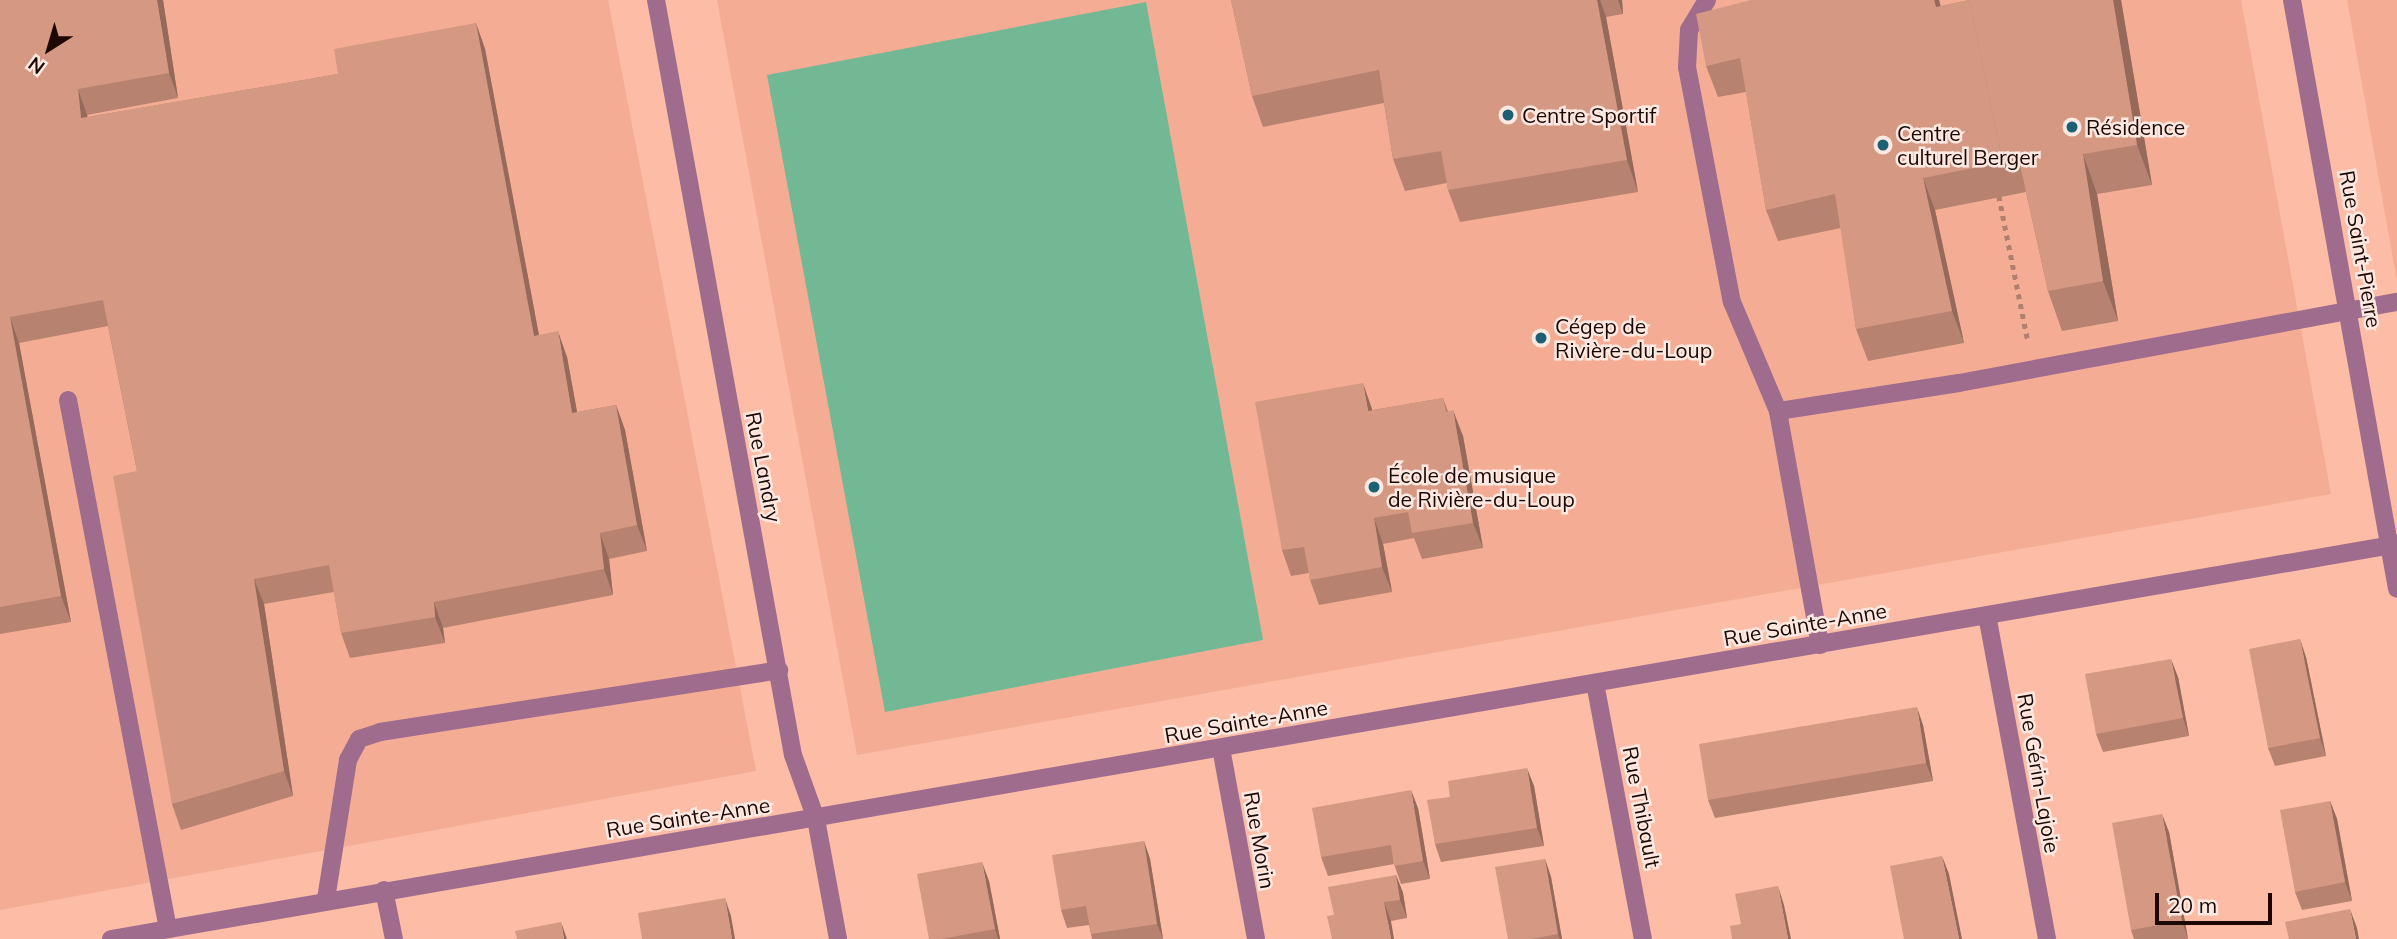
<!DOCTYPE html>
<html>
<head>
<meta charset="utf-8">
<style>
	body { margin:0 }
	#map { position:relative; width:2397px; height:939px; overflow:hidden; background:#fcbca5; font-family:Mulish,sans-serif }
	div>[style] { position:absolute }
	.built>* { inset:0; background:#f4ad94 }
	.green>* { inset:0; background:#73b894 }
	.path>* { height:4.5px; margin-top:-2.25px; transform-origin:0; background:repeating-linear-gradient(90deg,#b07f6e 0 5px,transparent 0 10px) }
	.minor>* { height:18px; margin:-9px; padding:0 9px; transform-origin:9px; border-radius:9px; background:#9f6c8d }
	.wall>* { inset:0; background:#b78370 }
	.shaded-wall>* { inset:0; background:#956a5b }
	.building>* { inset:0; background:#d59882 }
	.dots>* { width:19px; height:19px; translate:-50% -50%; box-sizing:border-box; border:4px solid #fde9e2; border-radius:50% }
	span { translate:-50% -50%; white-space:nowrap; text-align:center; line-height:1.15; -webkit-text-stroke:5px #fde9e2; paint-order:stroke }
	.poi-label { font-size:21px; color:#1c0702 }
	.left { translate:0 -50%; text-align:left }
	.street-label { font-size:21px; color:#1c0702 }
	.north { position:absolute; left:14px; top:14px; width:70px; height:70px; -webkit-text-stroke:5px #fde9e2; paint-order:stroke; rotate:217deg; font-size:19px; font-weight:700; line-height:28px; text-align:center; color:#1c0702 }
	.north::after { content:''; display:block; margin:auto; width:24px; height:32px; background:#1c0702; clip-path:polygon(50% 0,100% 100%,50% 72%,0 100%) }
	.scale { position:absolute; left:2155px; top:893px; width:117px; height:32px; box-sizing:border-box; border:4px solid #1c0702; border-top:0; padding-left:9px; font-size:21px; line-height:24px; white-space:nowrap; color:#1c0702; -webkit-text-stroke:5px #fde9e2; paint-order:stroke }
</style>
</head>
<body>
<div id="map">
	<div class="built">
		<i style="clip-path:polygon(0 0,608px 0,756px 771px,0 910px)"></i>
		<i style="clip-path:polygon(717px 0,2241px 0,2331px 494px,857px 755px)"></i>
		<i style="clip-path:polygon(2347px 0,2397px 0,2397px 281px)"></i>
	</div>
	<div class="green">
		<i style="clip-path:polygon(1146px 2px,1263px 640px,885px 712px,767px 75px)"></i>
	</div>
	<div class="path">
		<i style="left:1999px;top:196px;width:148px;rotate:78.7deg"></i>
	</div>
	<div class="minor">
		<i style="left:656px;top:0;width:767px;rotate:79.72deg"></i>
		<i style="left:793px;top:755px;width:68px;rotate:70.2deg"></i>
		<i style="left:816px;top:819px;width:122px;rotate:79.6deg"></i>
		<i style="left:1707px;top:0;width:35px;rotate:121deg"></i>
		<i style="left:1689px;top:30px;width:37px;rotate:93deg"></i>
		<i style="left:1687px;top:67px;width:239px;rotate:79.2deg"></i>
		<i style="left:1732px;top:302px;width:118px;rotate:67.1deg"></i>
		<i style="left:2292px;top:0;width:598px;rotate:79.89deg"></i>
		<i style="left:68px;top:400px;width:538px;rotate:79.3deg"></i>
		<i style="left:1987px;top:615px;width:330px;rotate:79.5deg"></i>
		<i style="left:1820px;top:645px;width:238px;rotate:-100.2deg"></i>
		<i style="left:1778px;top:411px;width:183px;rotate:-8.8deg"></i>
		<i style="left:1959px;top:383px;width:445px;rotate:-10.5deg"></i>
		<i style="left:1595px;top:683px;width:260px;rotate:79.4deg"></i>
		<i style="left:1221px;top:748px;width:194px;rotate:79.6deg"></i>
		<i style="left:384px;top:890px;width:50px;rotate:78.5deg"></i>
		<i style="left:326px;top:899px;width:141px;rotate:-81deg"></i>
		<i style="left:348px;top:760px;width:24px;rotate:-62deg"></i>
		<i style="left:359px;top:739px;width:22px;rotate:-18deg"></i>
		<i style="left:380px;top:732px;width:404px;rotate:-8.8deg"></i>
		<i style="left:111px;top:939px;width:2320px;rotate:-9.8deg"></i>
	</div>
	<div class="wall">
		<i style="clip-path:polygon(0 0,163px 0,178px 98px,87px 115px,88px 117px,338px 74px,476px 23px,485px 49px,539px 335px,567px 357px,577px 412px,616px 405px,625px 430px,647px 551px,609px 559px,613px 595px,443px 628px,445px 643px,350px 658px,341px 633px,334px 592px,264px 604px,293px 796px,181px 830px,172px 804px,137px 471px,108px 326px,19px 343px,71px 622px,0 634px)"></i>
		<i style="clip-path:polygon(1231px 0,1622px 0,1623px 14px,1606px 17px,1638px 192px,1460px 222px,1448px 190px,1447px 183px,1405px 191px,1393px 159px,1384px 103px,1263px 127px,1252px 96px)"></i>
		<i style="clip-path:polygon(1939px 0,1941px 6px,1969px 0,2121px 0,2152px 185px,2097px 194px,2118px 321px,2062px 331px,2048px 291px,2026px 192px,1935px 210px,1964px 343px,1868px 361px,1856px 329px,1841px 228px,1778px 241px,1766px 210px,1746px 92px,1718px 97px,1706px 66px)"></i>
		<i style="clip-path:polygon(1443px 398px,1448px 411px,1463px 436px,1483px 548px,1422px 559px,1414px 538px,1383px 544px,1392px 592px,1319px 605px,1310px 580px,1309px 573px,1291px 576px,1282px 550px,1373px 410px)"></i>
		<i style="clip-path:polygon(2306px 657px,2326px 756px,2275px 766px,2268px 748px)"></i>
		<i style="clip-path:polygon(2178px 677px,2189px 736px,2103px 752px,2096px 734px)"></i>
		<i style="clip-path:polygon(1923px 725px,1933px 781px,1715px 818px,1708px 800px)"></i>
		<i style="clip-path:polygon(1534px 786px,1544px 846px,1441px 862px,1435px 844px)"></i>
		<i style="clip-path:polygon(2330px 801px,2337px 819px,2352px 901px,2302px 910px,2295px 892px)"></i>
		<i style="clip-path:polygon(1418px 808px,1430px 879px,1401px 884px,1394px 864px,1328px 876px,1321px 857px)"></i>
		<i style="clip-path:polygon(2169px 832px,2188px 939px,2134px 939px,2131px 930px)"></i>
		<i style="clip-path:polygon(1144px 841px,1150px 859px,1163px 939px,1092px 939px,1089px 925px,1067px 928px,1061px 910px)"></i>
		<i style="clip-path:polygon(1545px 859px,1551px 877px,1562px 939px,1508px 939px)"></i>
		<i style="clip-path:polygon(1396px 875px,1403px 893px,1407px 918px,1391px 921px,1334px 915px)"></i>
		<i style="clip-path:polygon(989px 881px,1000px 939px,929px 939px)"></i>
	</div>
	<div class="shaded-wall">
		<i style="clip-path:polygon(157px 0,163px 0,178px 98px,169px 73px)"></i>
		<i style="clip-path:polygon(1597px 0,1600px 0,1606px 17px,1638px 192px,1627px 160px)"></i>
		<i style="clip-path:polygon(1618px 0,1622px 0,1623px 14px)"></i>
		<i style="clip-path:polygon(1934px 0,1939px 0,1947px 39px,1936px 7px)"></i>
		<i style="clip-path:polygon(2113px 0,2121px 0,2152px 185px,2137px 145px)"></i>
		<i style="clip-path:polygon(476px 23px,485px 49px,544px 362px,534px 336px)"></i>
		<i style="clip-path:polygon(78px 89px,87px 115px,90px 144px,81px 118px)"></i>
		<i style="clip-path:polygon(2083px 154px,2097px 194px,2118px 321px,2103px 281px)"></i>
		<i style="clip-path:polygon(1923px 178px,1935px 210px,1964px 343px,1952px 311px)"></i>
		<i style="clip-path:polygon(10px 317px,19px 343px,71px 622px,61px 596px)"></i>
		<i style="clip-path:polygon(558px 331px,567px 357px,582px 439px,572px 413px)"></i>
		<i style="clip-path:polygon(1363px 383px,1372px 409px,1377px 437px,1368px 411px)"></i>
		<i style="clip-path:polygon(616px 405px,625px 430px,647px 551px,637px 525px)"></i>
		<i style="clip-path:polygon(1453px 410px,1463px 436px,1483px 548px,1473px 523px)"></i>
		<i style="clip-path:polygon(1374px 518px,1383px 544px,1392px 592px,1382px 567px)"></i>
		<i style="clip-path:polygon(600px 533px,609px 559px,613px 595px,604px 569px)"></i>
		<i style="clip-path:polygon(254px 579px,264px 604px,293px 796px,284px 771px)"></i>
		<i style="clip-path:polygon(434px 602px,443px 628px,445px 643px,435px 617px)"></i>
		<i style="clip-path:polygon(2300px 639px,2306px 657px,2326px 756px,2320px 738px)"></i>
		<i style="clip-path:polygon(2171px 659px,2178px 677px,2189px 736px,2183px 718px)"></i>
		<i style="clip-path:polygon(1917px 707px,1923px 725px,1933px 781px,1926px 763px)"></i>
		<i style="clip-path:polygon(1527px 768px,1534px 786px,1544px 846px,1537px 828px)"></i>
		<i style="clip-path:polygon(1411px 790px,1418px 808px,1430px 879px,1423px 861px)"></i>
		<i style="clip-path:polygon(2330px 801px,2337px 819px,2352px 901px,2345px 882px)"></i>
		<i style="clip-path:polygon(2162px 814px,2169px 832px,2188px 939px,2182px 921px)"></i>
		<i style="clip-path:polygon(1144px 841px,1150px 859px,1163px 939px,1157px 924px)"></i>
		<i style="clip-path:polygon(1942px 856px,1949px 874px,1962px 939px,1959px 939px)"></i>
		<i style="clip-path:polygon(1545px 859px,1551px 877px,1562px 939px,1560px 939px,1558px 934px)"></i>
		<i style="clip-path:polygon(982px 862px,989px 881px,1000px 939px,998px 939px,995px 929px)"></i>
		<i style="clip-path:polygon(1396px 875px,1403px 893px,1407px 918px,1400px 900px)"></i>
		<i style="clip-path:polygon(1778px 886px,1784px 905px,1791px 939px,1788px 939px)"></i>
		<i style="clip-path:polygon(725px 898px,731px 916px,735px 939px,732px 939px)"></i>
		<i style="clip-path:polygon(1384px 902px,1391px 921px,1394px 939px,1391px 939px)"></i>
		<i style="clip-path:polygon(2350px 909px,2357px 928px,2359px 939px,2356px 939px)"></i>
		<i style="clip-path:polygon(561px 922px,567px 939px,564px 939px)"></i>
	</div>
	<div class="building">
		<i style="clip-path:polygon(0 0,157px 0,169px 73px,78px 89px,81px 118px,338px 74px,334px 49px,476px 23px,534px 336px,558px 331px,572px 413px,616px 405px,637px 525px,600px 533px,604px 569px,434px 602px,435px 617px,341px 633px,329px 565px,254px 579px,284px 771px,172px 804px,113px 476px,137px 471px,103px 300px,10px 317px,61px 596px,0 607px)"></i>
		<i style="clip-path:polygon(1231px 0,1597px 0,1627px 160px,1448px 190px,1441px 151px,1393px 159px,1379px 70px,1252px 96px)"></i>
		<i style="clip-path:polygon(1751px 0,1934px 0,1936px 7px,1969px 0,2001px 153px,2004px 162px,1923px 178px,1952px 311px,1856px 329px,1835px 194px,1766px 210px,1740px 58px,1706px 66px,1696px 14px)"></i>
		<i style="clip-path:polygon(1969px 0,2113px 0,2137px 145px,2083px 154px,2103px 281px,2048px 291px,2017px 151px,2001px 153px)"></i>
		<i style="clip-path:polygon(1363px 383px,1368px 411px,1443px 398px,1446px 412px,1453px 410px,1473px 523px,1412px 533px,1408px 512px,1374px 518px,1382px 567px,1310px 580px,1304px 547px,1282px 550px,1255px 402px)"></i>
		<i style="clip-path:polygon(2300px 639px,2320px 738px,2268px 748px,2249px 649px)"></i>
		<i style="clip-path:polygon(2171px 659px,2183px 718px,2096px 734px,2085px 674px)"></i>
		<i style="clip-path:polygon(1917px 707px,1926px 763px,1708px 800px,1699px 744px)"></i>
		<i style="clip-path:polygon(1527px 768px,1537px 828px,1435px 844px,1427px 800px,1450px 797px,1448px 781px)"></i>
		<i style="clip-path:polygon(1411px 790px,1423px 861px,1394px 866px,1391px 845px,1321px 857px,1312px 808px)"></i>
		<i style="clip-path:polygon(2330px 801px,2345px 882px,2295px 892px,2280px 810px)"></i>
		<i style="clip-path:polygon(2162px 814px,2182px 921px,2131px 930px,2112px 823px)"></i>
		<i style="clip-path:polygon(1144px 841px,1157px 924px,1091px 934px,1086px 906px,1061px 910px,1052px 855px)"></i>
		<i style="clip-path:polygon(1942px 856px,1959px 939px,1904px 939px,1890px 866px)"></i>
		<i style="clip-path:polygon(1545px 859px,1558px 934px,1531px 939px,1508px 939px,1495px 867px)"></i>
		<i style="clip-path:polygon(982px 862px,995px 929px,941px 939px,929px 939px,917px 874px)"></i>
		<i style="clip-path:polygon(1396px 875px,1400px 900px,1384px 902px,1391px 939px,1332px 939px,1327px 916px,1334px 915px,1328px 887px)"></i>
		<i style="clip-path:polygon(1778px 886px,1788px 939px,1732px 939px,1730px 926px,1741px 924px,1735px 894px)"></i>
		<i style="clip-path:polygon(725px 898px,732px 939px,642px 939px,638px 913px)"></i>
		<i style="clip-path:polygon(2350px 909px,2356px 939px,2289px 939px,2285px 922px)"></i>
		<i style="clip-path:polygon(561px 922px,564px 939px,517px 939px,515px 931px)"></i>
	</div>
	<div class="dots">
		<i style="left:1508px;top:115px;background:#1c6073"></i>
		<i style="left:2072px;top:127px;background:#1c6073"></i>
		<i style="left:1883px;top:145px;background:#1c6073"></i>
		<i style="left:1541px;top:338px;background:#1c6073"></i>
		<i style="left:1374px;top:487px;background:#1c6073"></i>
	</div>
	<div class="poi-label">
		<span class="left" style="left:1522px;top:115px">Centre Sportif</span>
		<span class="left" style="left:2086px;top:127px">Résidence</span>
		<span class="left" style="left:1897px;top:145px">Centre<br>culturel Berger</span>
		<span class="left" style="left:1555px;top:338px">Cégep de<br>Rivière-du-Loup</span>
		<span class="left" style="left:1388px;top:487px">École de musique<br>de Rivière-du-Loup</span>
	</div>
	<div class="street-label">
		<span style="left:2361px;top:249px;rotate:80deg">Rue Saint-Pierre</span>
		<span style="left:764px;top:467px;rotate:79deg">Rue Landry</span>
		<span style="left:1805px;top:624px;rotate:-10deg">Rue Sainte-Anne</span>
		<span style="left:1246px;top:721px;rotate:-10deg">Rue Sainte-Anne</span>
		<span style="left:2039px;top:773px;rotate:80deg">Rue Gérin-Lajoie</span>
		<span style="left:1642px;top:807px;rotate:79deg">Rue Thibault</span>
		<span style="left:688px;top:817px;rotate:-9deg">Rue Sainte-Anne</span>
		<span style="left:1260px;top:840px;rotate:80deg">Rue Morin</span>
	</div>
	<div class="north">N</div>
	<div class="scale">20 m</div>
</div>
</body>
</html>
